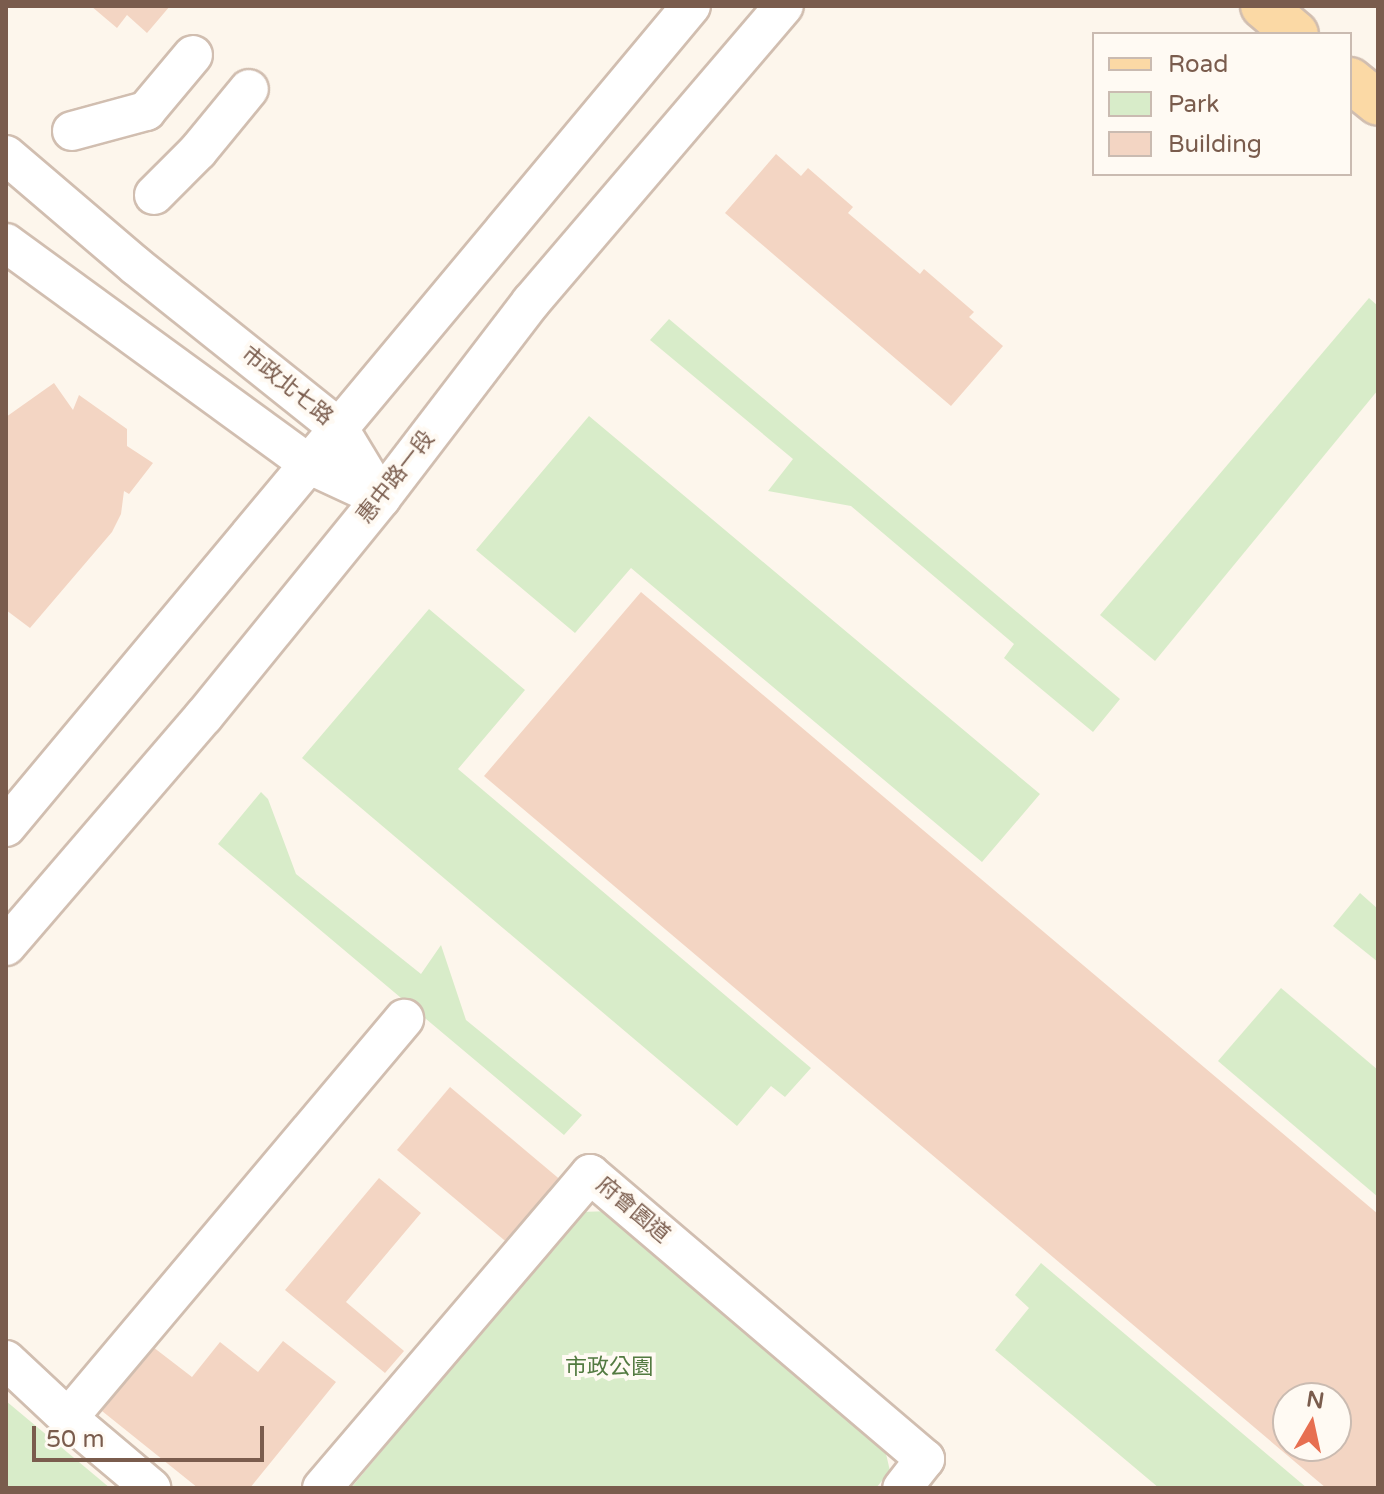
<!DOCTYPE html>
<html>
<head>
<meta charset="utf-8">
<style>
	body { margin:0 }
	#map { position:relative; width:1384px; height:1494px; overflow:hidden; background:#fdf6ec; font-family:"Varela Round","Noto Sans TC",sans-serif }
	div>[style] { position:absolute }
	.green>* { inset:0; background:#d8ecc9 }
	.building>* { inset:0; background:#f3d5c3 }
	.roads { filter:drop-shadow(2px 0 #d1beb0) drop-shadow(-2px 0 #d1beb0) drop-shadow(0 2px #d1beb0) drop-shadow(0 -2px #d1beb0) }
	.minor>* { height:38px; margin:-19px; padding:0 19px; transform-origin:19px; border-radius:19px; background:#fff }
	.major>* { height:44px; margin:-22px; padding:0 22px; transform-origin:22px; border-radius:22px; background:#fbd9a5 }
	span { translate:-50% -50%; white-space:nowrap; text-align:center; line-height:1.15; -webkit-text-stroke:8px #fffaf3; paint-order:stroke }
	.street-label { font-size:22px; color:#7a5c4d }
	.park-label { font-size:22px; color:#537a41 }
	.frame { position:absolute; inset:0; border:8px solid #7a5c4d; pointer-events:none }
	.legend { position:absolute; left:1092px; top:32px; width:260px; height:144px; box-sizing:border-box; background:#fffaf3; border:2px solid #cabbb1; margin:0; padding:10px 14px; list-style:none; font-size:24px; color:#7a5c4d }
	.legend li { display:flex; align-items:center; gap:16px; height:40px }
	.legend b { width:40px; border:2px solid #cabbb1 }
	.north { position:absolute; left:1272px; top:1382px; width:80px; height:80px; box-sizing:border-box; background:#fffaf3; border:2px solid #cabbb1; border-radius:50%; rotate:9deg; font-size:22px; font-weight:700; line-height:32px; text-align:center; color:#7a5c4d }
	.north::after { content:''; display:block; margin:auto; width:28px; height:36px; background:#e76f51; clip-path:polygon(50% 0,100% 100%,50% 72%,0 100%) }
	.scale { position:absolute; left:32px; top:1426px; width:232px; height:36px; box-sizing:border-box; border:4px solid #7a5c4d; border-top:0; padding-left:10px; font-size:24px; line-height:28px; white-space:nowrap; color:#7a5c4d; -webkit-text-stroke:6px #fffaf3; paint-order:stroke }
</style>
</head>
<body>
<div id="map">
	<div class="green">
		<i style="clip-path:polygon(1369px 298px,1378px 306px,1378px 390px,1155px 661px,1100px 615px)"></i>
		<i style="clip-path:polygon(669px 319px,1120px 699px,1093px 732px,1004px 658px,1014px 644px,851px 506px,768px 491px,793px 459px,650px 340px)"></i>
		<i style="clip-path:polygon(589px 416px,1040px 794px,982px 862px,631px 568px,575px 633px,476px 550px)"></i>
		<i style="clip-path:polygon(429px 609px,525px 690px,458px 769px,811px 1068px,785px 1097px,771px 1086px,737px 1126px,302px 758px)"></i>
		<i style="clip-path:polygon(261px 792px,268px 799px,296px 874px,421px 974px,441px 945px,466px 1020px,582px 1115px,564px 1135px,218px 844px)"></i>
		<i style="clip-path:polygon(1360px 893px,1378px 909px,1378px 962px,1333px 926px)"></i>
		<i style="clip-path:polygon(1281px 988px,1378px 1070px,1378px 1197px,1218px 1061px)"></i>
		<i style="clip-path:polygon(612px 1211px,880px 1428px,890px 1471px,876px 1488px,351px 1488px,580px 1212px)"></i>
		<i style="clip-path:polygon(1041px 1263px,1307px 1488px,1159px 1488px,995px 1350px,1029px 1308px,1015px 1295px)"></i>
		<i style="clip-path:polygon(6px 1401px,110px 1488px,6px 1488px)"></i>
	</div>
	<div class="building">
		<i style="clip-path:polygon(91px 6px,170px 6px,147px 33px,127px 15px,117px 28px)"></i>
		<i style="clip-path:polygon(776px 154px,801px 176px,808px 168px,853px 207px,848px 213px,920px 274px,924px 269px,974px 312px,969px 317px,1003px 346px,951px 406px,725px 213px)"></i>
		<i style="clip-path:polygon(54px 383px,73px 410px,79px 395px,127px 429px,127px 446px,153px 463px,129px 494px,124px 491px,121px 514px,112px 532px,30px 628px,6px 610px,6px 417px)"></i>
		<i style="clip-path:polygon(evenodd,641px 592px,1378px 1214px,1378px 1488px,1326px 1488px,484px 776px,641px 592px,1288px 1398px,1336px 1398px,1336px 1446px,1288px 1446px,1288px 1398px)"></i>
		<i style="clip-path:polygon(450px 1087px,563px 1182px,510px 1245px,397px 1150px)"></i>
		<i style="clip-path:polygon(379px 1178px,421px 1213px,346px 1302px,404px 1351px,385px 1373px,285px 1290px)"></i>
		<i style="clip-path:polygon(283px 1341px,336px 1382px,250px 1488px,198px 1488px,102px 1411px,153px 1347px,192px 1377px,220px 1342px,258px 1372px)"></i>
	</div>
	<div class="roads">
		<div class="minor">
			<i style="left:72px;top:131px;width:77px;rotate:-15.1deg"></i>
			<i style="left:146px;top:111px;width:73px;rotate:-50deg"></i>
			<i style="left:6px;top:155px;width:171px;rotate:40.5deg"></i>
			<i style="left:136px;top:266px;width:258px;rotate:38.6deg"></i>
			<i style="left:338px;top:427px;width:83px;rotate:58.8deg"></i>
			<i style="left:154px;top:195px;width:62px;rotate:-45deg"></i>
			<i style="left:198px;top:151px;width:80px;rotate:-50.6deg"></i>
			<i style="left:6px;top:243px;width:376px;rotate:36.1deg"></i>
			<i style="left:310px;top:465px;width:78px;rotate:24.9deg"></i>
			<i style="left:6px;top:827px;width:1069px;rotate:-50.16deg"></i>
			<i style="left:6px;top:946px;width:303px;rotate:-49.3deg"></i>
			<i style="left:204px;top:716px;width:281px;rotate:-50.9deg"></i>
			<i style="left:381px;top:498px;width:247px;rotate:-52.6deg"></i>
			<i style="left:531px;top:302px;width:389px;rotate:-49.5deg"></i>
			<i style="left:6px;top:1360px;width:85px;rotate:43.1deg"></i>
			<i style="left:68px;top:1418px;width:109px;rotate:40.1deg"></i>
			<i style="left:68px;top:1418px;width:522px;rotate:-49.9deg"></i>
			<i style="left:322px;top:1488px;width:413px;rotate:-49.5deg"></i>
			<i style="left:590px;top:1174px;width:440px;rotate:40.4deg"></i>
			<i style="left:925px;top:1459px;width:37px;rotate:128deg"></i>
		</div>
		<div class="major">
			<i style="left:1263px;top:6px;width:43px;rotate:40.3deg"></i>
			<i style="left:1350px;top:80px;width:36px;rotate:39deg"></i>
		</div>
	</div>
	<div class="street-label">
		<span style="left:287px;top:386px;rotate:39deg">市政北七路</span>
		<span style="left:396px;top:477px;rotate:-52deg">惠中路一段</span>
		<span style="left:633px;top:1210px;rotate:40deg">府會園道</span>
	</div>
	<div class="park-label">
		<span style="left:609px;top:1368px">市政公園</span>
	</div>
	<div class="frame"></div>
	<ul class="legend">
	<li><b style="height:10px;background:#fbd9a5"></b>Road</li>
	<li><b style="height:22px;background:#d8ecc9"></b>Park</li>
	<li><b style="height:22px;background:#f3d5c3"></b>Building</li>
	</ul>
	<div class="north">N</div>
	<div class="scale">50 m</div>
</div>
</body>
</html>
